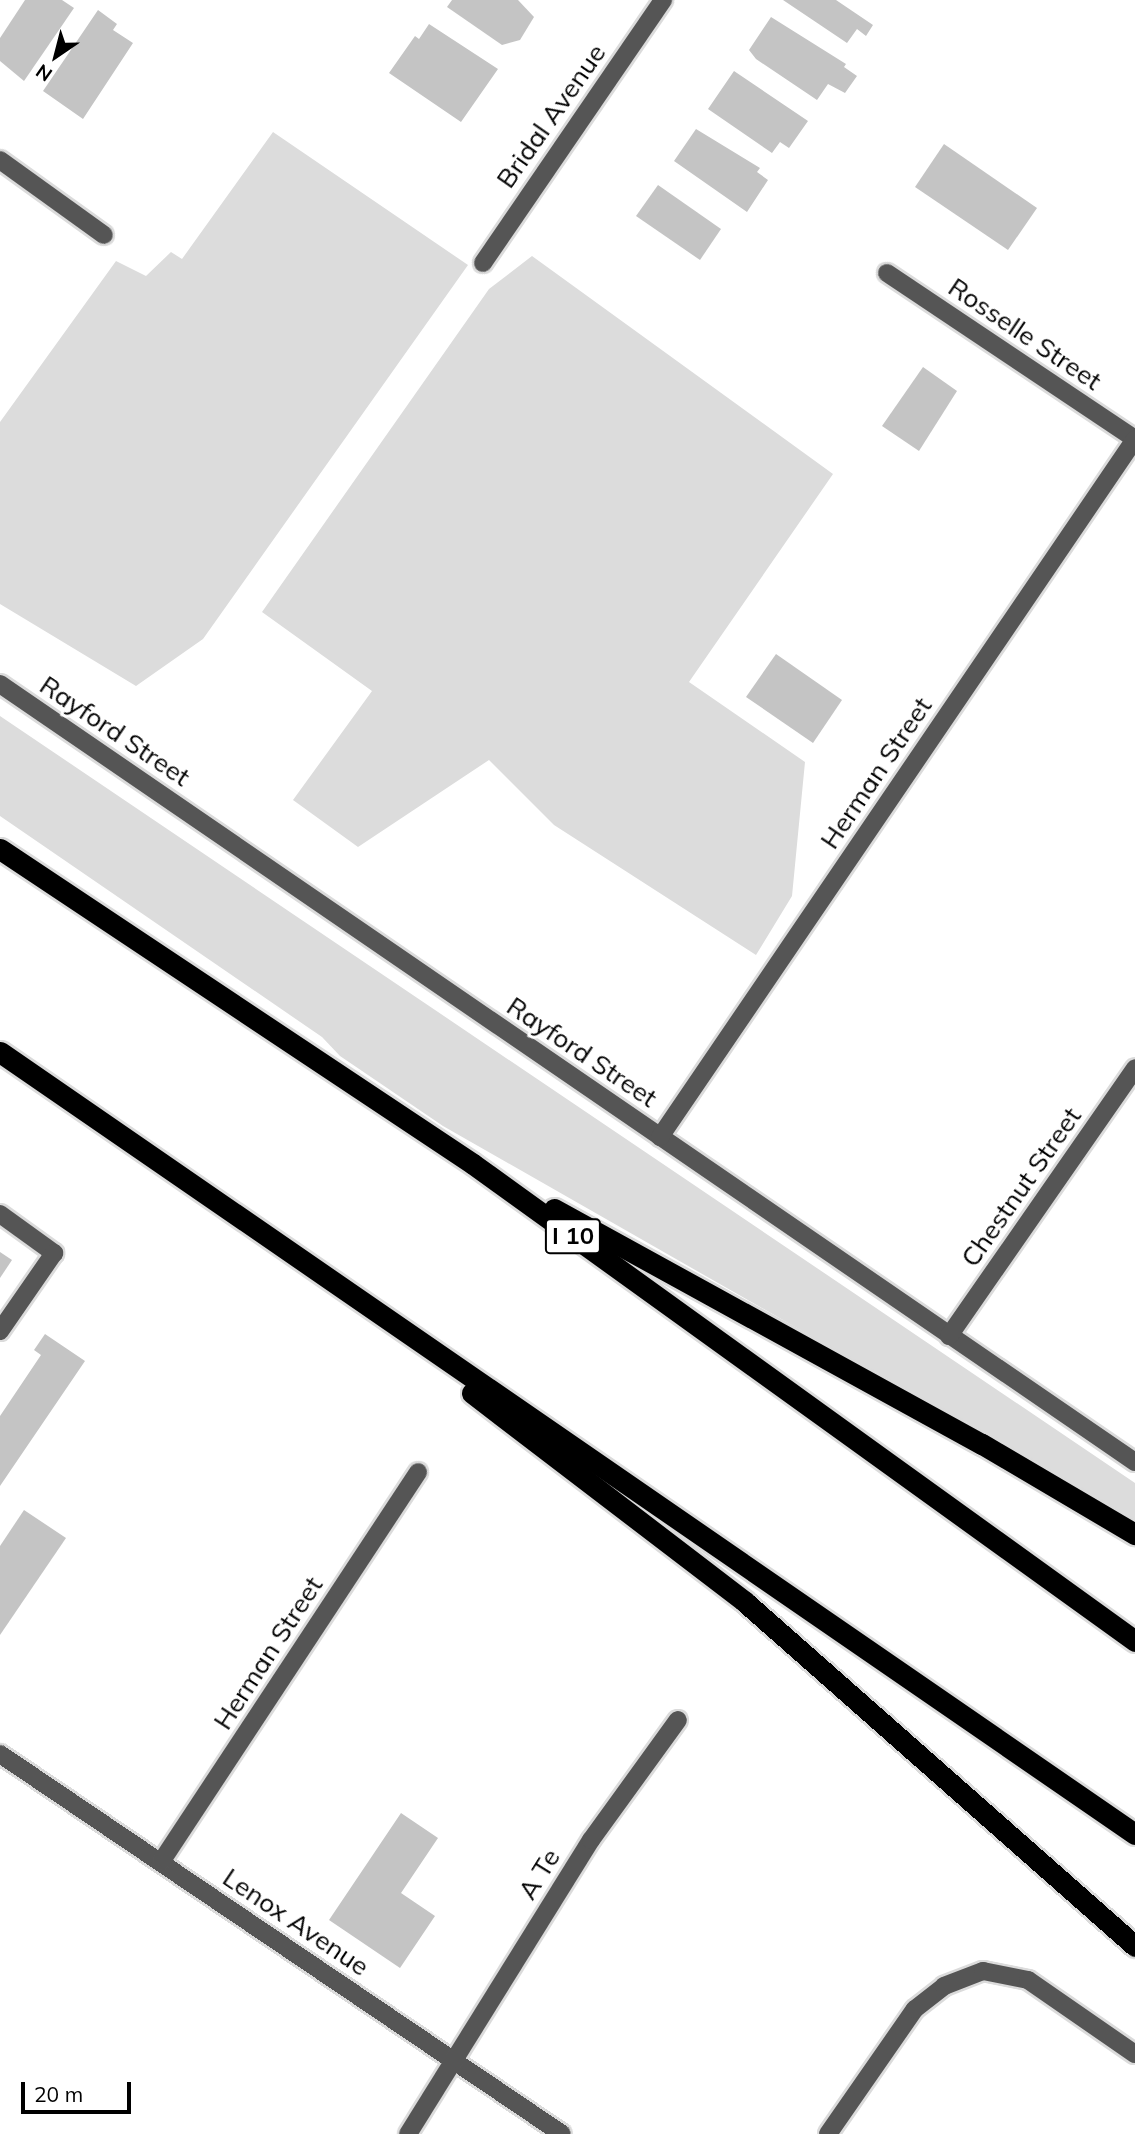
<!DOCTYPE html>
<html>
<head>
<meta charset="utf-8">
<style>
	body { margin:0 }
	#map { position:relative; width:1135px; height:2134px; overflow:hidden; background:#fff; font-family:Mulish,sans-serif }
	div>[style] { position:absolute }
	.green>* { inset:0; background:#dcdcdc }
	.building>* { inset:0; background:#c4c4c4 }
	.roads { filter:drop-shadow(2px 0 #dbdbdb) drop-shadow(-2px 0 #dbdbdb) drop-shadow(0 2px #dbdbdb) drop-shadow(0 -2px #dbdbdb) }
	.minor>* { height:18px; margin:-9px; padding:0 9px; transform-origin:9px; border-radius:9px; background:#555 }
	.highway>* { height:21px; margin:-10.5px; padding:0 10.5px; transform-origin:10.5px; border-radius:10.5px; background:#000 }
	span { translate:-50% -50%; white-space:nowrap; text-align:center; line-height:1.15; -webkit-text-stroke:6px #fff; paint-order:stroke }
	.shield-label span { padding:2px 5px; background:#fff; border:2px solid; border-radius:5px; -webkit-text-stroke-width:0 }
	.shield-label { font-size:24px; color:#000; font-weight:700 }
	.street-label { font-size:26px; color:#000 }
	.north { position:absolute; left:21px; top:21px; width:70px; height:70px; -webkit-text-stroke:5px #fff; paint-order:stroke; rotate:215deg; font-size:19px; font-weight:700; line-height:28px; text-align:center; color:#000 }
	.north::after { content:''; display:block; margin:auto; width:24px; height:32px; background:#000; clip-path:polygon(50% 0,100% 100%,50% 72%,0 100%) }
	.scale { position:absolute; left:21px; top:2082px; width:110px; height:32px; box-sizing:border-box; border:4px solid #000; border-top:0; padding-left:9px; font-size:21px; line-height:24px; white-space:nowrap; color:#000; -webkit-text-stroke:5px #fff; paint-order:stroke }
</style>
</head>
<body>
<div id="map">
	<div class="green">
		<i style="clip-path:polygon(273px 132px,468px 265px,203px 639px,136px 686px,0 604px,0 422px,116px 261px,146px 276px,171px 252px,182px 259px)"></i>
		<i style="clip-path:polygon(532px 256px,833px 474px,689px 682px,805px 762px,792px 896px,756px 955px,554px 825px,489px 760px,358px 847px,293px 800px,372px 691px,262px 612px,489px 289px)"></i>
		<i style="clip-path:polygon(0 716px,1135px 1483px,1135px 1521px,443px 1126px,340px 1056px,322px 1037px,0 816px)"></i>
	</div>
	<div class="building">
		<i style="clip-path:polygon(25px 0,62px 0,74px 8px,24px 81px,0 61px,0 38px)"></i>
		<i style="clip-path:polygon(452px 0,518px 0,534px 17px,520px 40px,502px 45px,447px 7px)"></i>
		<i style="clip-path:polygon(783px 0,836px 0,873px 25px,866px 36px,857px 29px,847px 43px)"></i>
		<i style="clip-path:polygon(98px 10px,117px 24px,113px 30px,133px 43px,83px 119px,43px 91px)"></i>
		<i style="clip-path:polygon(771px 17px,846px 64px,844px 67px,857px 76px,845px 93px,828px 84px,817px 100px,756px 59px,749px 50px)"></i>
		<i style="clip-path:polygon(429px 24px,498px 69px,461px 122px,389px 73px,415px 36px,419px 39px)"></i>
		<i style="clip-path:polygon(734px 71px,808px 121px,789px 148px,780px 142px,772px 153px,708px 109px)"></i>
		<i style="clip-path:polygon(696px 129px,760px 168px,757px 172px,768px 180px,747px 212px,674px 161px)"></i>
		<i style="clip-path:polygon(944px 144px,1037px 208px,1008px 250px,915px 187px)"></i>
		<i style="clip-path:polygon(658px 185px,721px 229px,700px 260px,636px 216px)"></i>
		<i style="clip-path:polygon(923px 367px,957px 391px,919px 451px,882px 426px)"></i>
		<i style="clip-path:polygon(776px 654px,842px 700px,813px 743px,746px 697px)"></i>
		<i style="clip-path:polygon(0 1252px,12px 1260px,0 1278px)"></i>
		<i style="clip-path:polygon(45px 1334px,85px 1361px,0 1486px,0 1416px,41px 1355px,34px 1350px)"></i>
		<i style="clip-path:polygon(24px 1510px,66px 1538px,0 1635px,0 1546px)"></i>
		<i style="clip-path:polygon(401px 1813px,438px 1838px,401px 1893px,435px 1916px,400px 1968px,329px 1920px)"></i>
	</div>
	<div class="roads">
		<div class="minor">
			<i style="left:0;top:160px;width:128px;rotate:35.8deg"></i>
			<i style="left:483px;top:263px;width:319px;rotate:-55.6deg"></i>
			<i style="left:887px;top:273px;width:298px;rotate:33.8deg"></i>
			<i style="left:0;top:684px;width:1376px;rotate:34.43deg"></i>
			<i style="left:660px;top:1137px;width:844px;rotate:-55.76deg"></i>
			<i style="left:0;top:1214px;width:67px;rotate:35.8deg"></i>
			<i style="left:54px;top:1253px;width:95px;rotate:124.7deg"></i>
			<i style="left:949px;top:1336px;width:326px;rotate:-55.2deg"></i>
			<i style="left:0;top:1754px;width:678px;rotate:34.06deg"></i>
			<i style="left:161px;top:1862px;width:467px;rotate:-56.6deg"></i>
			<i style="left:408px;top:2134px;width:346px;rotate:-58.1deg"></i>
			<i style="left:591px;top:1840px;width:148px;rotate:-54.1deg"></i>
			<i style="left:828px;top:2134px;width:152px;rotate:-55.2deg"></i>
			<i style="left:915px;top:2009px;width:37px;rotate:-38deg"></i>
			<i style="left:944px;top:1986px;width:42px;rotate:-21deg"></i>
			<i style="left:983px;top:1971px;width:46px;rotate:11.3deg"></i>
			<i style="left:1028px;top:1980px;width:130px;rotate:34.7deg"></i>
		</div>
		<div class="highway">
			<i style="left:0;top:849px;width:568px;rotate:33.66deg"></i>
			<i style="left:473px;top:1164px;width:816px;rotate:35.77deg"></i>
			<i style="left:0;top:1052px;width:1378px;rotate:34.57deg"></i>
			<i style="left:554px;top:1209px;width:488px;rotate:28.8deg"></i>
			<i style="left:982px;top:1444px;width:178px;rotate:30.5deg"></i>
			<i style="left:472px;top:1393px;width:344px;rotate:37.4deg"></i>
			<i style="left:745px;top:1602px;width:520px;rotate:41.41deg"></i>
		</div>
	</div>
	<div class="shield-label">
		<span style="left:573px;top:1236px">I 10</span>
	</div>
	<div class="street-label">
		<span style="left:551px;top:116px;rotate:-55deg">Bridal Avenue</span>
		<span style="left:1025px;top:334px;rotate:34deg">Rosselle Street</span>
		<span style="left:115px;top:731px;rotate:34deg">Rayford Street</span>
		<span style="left:876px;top:773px;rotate:-56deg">Herman Street</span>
		<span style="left:582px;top:1052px;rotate:34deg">Rayford Street</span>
		<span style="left:1021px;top:1187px;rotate:-55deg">Chestnut Street</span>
		<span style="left:268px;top:1653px;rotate:-57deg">Herman Street</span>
		<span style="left:539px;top:1874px;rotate:-58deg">A Te</span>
		<span style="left:296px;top:1922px;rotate:34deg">Lenox Avenue</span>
	</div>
	<div class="north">N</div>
	<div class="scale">20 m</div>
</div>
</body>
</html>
